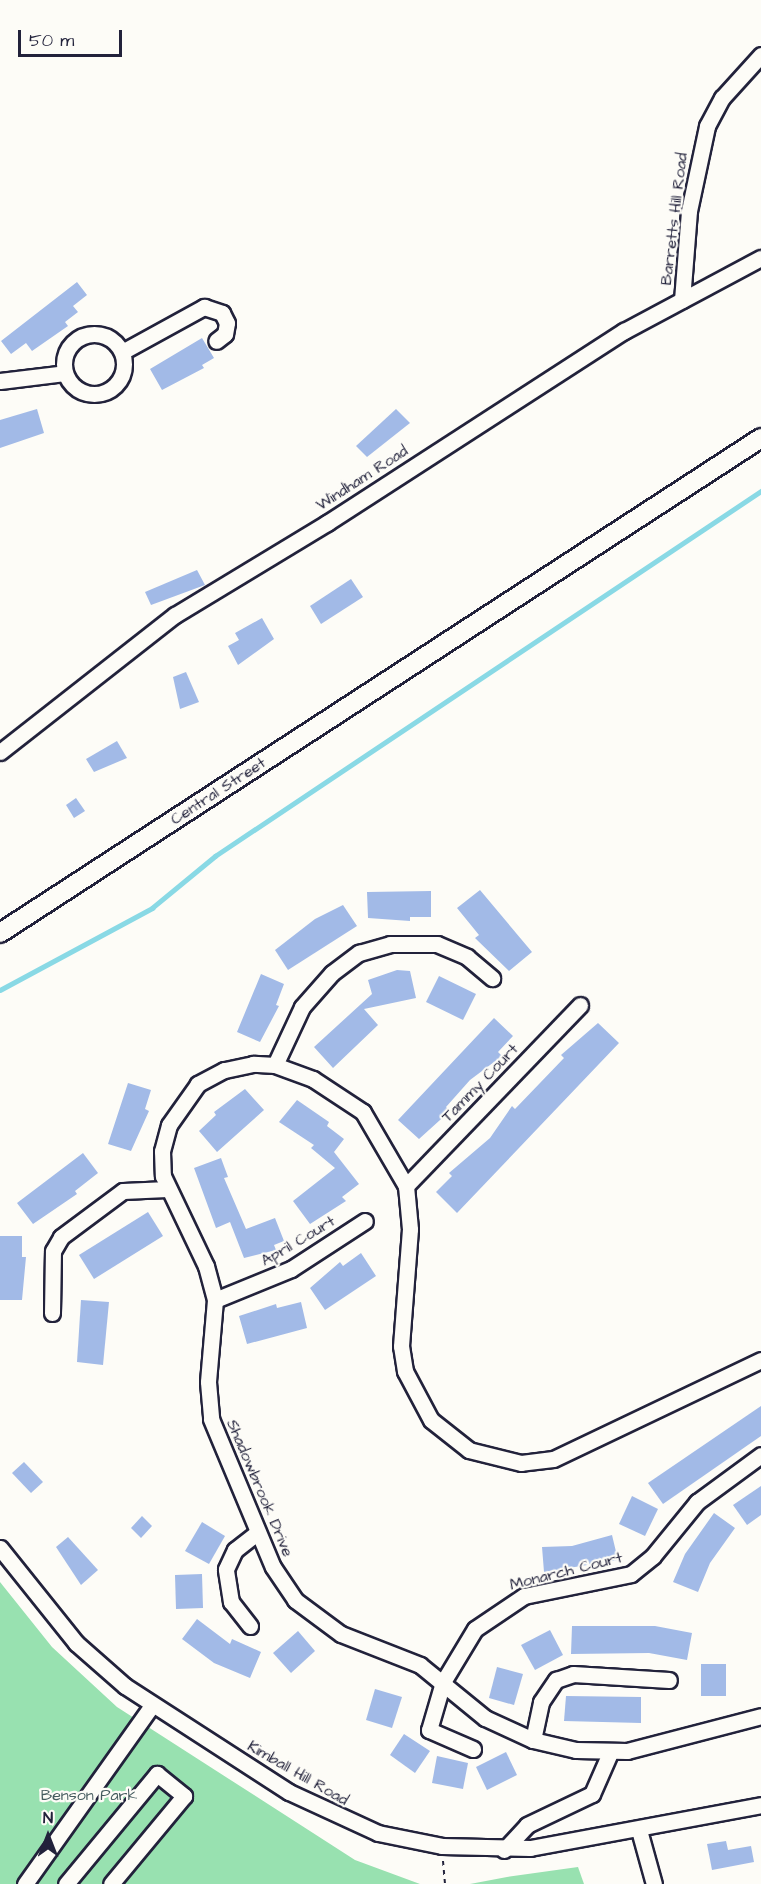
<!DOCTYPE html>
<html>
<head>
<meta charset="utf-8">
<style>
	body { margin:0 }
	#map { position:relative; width:761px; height:1884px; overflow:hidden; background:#fdfcf7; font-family:"Architects Daughter",sans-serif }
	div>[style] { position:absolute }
	.green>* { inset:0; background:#98e1b0 }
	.stream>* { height:4.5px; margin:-2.25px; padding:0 2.25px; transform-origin:2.25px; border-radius:2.25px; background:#89d9e5 }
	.building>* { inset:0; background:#a2bae7 }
	.path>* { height:2px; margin-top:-1px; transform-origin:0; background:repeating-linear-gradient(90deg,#22223b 0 4.5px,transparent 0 9px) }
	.roads { filter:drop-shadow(2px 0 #22223b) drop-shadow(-2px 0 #22223b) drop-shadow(0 2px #22223b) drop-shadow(0 -2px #22223b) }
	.minor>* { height:15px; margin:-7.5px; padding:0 7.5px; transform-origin:7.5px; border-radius:7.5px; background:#fdfcf7 }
	.minor>.ring { margin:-7.5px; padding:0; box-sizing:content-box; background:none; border:15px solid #fdfcf7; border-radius:50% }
	.major>* { height:18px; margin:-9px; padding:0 9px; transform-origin:9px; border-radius:9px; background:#fdfcf7 }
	span { translate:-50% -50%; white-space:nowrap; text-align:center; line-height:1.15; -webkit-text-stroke:4.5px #fdfcf7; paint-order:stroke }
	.street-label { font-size:16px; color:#22223b }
	.park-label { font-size:16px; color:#455b5e }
	.north { position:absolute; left:18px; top:1806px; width:60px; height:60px; -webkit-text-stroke:4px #fdfcf7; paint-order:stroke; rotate:0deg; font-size:16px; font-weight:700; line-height:24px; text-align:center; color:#22223b }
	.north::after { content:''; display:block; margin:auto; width:21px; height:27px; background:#22223b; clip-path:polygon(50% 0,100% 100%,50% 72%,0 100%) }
	.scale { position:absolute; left:18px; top:30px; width:104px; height:27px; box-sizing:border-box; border:3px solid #22223b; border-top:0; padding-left:8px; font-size:18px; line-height:21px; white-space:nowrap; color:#22223b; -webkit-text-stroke:4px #fdfcf7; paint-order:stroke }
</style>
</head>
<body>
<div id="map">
	<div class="green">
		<i style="clip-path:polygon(0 1582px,52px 1647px,117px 1707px,355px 1860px,420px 1884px,0 1884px)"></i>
		<i style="clip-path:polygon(578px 1867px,584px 1884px,470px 1884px,507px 1877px)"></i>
	</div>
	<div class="stream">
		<i style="left:0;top:990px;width:173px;rotate:-28.3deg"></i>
		<i style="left:152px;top:908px;width:82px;rotate:-39.5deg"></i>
		<i style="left:215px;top:856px;width:657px;rotate:-33.76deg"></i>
	</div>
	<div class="building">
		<i style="clip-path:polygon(77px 282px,87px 295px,73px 306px,78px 312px,65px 322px,68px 326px,32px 351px,26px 343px,11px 354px,1px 341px)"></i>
		<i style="clip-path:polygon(202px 338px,214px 358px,202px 365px,204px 368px,162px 390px,150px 369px)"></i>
		<i style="clip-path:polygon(37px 409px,44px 433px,0 448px,0 420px)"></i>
		<i style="clip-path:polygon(396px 409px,410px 423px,367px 457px,356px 446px)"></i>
		<i style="clip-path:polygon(197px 570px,205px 585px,151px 605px,145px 592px)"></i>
		<i style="clip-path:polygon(351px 579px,363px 597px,321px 624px,310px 606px)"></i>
		<i style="clip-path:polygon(262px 618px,274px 639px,238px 665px,228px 646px,239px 640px,235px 633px)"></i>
		<i style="clip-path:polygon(186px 672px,199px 702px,180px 709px,173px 677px)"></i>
		<i style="clip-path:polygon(117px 741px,127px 758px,94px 772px,86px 759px)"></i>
		<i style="clip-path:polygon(76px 798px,85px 811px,74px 818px,66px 805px)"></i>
		<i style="clip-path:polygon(480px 890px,532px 952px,509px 971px,475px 938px,479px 935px,457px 908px)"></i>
		<i style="clip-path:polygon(431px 891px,431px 917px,410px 917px,410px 921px,368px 918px,367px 892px)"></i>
		<i style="clip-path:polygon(343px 905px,357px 926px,288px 970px,275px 950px,315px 919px)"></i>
		<i style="clip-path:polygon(397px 970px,410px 971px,416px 998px,364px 1009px,378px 1025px,333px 1068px,314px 1047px,372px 994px,368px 980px)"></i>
		<i style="clip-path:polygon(261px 974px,284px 984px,276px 1005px,279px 1006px,260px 1042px,237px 1032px)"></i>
		<i style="clip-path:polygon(439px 976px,476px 994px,463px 1020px,426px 1002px)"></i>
		<i style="clip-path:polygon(494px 1018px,513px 1036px,498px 1052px,502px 1056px,470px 1080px,446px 1107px,450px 1111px,419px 1139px,398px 1120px)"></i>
		<i style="clip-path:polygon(598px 1023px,619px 1043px,457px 1213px,436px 1192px,452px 1176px,449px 1173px,490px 1138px,512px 1106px,515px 1109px,564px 1058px,561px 1055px)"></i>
		<i style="clip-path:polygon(128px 1083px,151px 1090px,145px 1109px,149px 1111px,131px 1151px,108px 1144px)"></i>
		<i style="clip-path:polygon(245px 1089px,264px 1110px,217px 1152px,199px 1131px,216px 1115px,214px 1112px)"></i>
		<i style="clip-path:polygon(297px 1100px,329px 1122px,327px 1126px,344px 1139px,334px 1152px,359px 1184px,342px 1197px,346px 1201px,310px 1224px,293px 1201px,335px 1168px,311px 1148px,314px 1145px,279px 1122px)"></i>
		<i style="clip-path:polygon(83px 1153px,98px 1173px,75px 1191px,77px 1194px,33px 1224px,17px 1203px)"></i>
		<i style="clip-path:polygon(221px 1158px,228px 1177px,224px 1178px,246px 1229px,275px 1218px,284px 1241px,274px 1245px,276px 1250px,244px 1258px,230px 1222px,216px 1228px,194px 1168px)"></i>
		<i style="clip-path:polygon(148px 1212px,163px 1236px,94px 1279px,79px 1255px)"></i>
		<i style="clip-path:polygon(0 1236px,22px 1236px,22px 1257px,26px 1257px,22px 1300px,0 1300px)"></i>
		<i style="clip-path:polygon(361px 1253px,376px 1276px,325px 1310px,310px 1288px,340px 1262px,343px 1266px)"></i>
		<i style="clip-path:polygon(81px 1300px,109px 1302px,103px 1365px,77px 1362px)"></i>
		<i style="clip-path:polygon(301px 1302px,307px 1328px,247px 1344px,239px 1316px,276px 1304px,277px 1308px)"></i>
		<i style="clip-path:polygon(761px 1406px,761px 1436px,663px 1504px,648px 1483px)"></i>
		<i style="clip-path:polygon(24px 1462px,43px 1482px,31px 1493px,12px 1473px)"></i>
		<i style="clip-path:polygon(761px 1486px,761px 1515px,747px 1525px,733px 1505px)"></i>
		<i style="clip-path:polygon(632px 1496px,658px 1509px,645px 1536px,619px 1524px)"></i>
		<i style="clip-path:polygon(714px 1513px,735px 1528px,710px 1563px,698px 1592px,673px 1582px,685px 1554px)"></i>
		<i style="clip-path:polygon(142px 1516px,152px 1526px,141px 1538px,131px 1528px)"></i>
		<i style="clip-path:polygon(202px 1522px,225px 1536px,209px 1564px,185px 1551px)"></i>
		<i style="clip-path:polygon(612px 1535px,618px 1560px,544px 1572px,542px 1547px,572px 1546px)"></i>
		<i style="clip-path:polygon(68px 1537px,98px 1570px,81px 1585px,56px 1547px)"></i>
		<i style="clip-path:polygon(202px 1574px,203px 1608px,176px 1609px,175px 1575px)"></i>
		<i style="clip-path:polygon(197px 1619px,230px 1644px,232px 1639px,261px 1652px,250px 1678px,214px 1663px,182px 1639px)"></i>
		<i style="clip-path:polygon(572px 1626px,655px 1626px,692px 1633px,687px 1660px,649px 1653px,571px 1654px)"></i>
		<i style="clip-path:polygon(550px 1630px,563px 1655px,535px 1670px,521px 1645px)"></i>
		<i style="clip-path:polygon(298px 1631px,315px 1651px,291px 1673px,273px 1653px)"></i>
		<i style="clip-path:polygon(701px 1664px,726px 1664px,726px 1696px,701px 1696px)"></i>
		<i style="clip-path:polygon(497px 1667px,523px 1674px,514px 1705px,489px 1698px)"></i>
		<i style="clip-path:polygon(375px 1689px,402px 1697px,392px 1728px,366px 1720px)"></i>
		<i style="clip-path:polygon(566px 1696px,641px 1697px,641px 1723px,564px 1721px)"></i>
		<i style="clip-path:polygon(404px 1734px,430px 1751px,415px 1773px,390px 1755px)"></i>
		<i style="clip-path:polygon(506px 1752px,517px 1775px,487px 1790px,476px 1767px)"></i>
		<i style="clip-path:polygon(437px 1756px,468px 1763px,463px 1789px,432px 1783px)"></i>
		<i style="clip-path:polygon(726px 1841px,728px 1850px,751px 1846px,754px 1862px,712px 1870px,707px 1844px)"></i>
	</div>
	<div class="path">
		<i style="left:443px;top:1861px;width:23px;rotate:85deg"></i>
	</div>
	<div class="roads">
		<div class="minor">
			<i style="left:682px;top:300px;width:89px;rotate:-85.5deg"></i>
			<i style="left:689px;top:211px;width:87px;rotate:-78deg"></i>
			<i style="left:707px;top:126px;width:32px;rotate:-62deg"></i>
			<i style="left:722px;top:98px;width:58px;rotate:-47.8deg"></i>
			<i class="ring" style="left:64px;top:334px;width:45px;height:45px"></i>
			<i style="left:122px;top:352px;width:94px;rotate:-28.8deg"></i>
			<i style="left:204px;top:307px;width:19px;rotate:18deg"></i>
			<i style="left:222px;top:313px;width:11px;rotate:63deg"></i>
			<i style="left:227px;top:323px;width:11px;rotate:100deg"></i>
			<i style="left:225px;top:334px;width:11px;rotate:142deg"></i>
			<i style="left:0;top:381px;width:65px;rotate:-7deg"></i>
			<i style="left:0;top:752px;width:222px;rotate:-38.1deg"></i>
			<i style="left:175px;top:615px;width:178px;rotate:-31.2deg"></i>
			<i style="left:327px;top:523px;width:354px;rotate:-32.9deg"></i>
			<i style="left:624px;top:331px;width:155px;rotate:-28.1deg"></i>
			<i style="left:275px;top:1065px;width:64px;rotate:-65deg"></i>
			<i style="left:302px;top:1007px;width:45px;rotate:-48.6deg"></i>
			<i style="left:332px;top:973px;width:34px;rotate:-37deg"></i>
			<i style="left:359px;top:953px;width:32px;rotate:-16deg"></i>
			<i style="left:390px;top:944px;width:47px"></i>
			<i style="left:437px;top:944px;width:33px;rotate:23deg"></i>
			<i style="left:467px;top:957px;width:33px;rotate:40deg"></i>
			<i style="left:406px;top:1186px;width:251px;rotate:-46.1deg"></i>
			<i style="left:215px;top:1300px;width:82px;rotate:-22.2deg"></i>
			<i style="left:291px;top:1269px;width:88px;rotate:-33deg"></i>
			<i style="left:52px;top:1313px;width:62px;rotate:-89.1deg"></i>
			<i style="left:53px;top:1251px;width:16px;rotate:-60deg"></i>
			<i style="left:61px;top:1237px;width:77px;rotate:-36.6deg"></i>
			<i style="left:123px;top:1191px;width:44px;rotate:-2.6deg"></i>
			<i style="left:761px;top:1360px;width:230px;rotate:154.5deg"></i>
			<i style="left:553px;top:1459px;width:32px;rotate:173deg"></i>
			<i style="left:521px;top:1463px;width:54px;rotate:-166deg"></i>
			<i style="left:469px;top:1450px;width:48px;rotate:-141.7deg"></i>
			<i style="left:431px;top:1420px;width:55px;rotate:-118deg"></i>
			<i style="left:405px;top:1371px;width:25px;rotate:-99deg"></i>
			<i style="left:401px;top:1346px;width:117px;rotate:-85.6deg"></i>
			<i style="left:410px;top:1229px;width:43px;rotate:-95.3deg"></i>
			<i style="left:406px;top:1186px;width:86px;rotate:-120.2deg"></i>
			<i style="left:363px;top:1112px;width:60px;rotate:-146.6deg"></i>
			<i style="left:313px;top:1079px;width:40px;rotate:-159.8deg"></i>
			<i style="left:275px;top:1065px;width:22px;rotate:-177deg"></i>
			<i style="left:253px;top:1064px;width:30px;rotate:168deg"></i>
			<i style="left:224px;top:1070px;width:30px;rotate:152deg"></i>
			<i style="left:198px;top:1084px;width:50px;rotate:125.3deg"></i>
			<i style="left:169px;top:1125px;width:27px;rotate:105deg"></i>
			<i style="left:162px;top:1151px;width:25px;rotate:88deg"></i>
			<i style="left:163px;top:1176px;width:100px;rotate:64.5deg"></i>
			<i style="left:206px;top:1266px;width:35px;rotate:75deg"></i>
			<i style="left:215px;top:1300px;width:82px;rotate:94.9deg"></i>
			<i style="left:208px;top:1382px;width:37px;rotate:85deg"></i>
			<i style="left:211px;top:1419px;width:160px;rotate:67.3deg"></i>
			<i style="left:273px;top:1567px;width:40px;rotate:56deg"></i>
			<i style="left:295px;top:1600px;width:57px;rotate:36.5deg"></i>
			<i style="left:341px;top:1634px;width:85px;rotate:21.4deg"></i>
			<i style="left:420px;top:1665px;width:84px;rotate:39.2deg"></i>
			<i style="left:485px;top:1718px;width:53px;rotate:24.6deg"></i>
			<i style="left:533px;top:1740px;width:44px;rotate:13.1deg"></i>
			<i style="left:576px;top:1750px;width:51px;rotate:1.1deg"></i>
			<i style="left:627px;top:1751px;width:138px;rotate:-14.6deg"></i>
			<i style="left:0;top:1548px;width:122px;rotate:51.3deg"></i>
			<i style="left:76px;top:1643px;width:65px;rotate:41.3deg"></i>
			<i style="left:125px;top:1686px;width:195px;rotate:32.9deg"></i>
			<i style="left:289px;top:1792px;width:98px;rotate:24.7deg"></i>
			<i style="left:378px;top:1833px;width:65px;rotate:11.5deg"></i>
			<i style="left:442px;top:1846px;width:88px;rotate:1.3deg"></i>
			<i style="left:530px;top:1848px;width:235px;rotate:-10.5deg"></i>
			<i style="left:250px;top:1626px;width:31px;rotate:-128deg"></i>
			<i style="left:231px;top:1602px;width:33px;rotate:-99deg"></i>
			<i style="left:226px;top:1569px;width:21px;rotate:-65deg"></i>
			<i style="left:235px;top:1550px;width:29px;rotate:-38deg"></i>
			<i style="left:533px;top:1740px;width:39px;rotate:-78deg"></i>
			<i style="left:541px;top:1702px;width:27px;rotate:-56deg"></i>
			<i style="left:556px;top:1680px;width:18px;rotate:-19deg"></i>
			<i style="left:573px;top:1674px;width:96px;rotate:3.6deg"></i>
			<i style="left:473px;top:1749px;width:48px;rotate:-156.6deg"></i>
			<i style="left:429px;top:1730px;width:50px;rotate:-73.7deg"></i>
			<i style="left:443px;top:1682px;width:62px;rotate:-58.9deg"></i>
			<i style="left:475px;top:1629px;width:59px;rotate:-34deg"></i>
			<i style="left:524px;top:1596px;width:109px;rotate:-11.6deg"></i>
			<i style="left:631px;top:1574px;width:28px;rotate:-39deg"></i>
			<i style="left:653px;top:1556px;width:70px;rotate:-50.8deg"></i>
			<i style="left:697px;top:1502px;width:79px;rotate:-36.3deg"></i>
			<i style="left:639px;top:1830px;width:56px;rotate:74.5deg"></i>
			<i style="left:504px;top:1850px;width:34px;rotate:-47deg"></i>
			<i style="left:527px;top:1825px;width:72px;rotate:-25.5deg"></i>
			<i style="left:592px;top:1794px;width:45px;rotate:-66.3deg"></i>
			<i style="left:25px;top:1884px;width:219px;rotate:-54.6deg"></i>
			<i style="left:66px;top:1884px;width:143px;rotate:-50.4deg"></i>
			<i style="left:157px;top:1774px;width:35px;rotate:39deg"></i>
			<i style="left:184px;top:1796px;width:114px;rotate:129.7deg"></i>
		</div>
		<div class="major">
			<i style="left:0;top:933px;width:908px;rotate:-33.04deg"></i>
		</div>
	</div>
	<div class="street-label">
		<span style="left:674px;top:219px;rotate:-83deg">Barretts Hill Road</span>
		<span style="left:362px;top:478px;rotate:-33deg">Windham Road</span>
		<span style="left:218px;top:791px;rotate:-33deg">Central Street</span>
		<span style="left:480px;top:1083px;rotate:-46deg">Tammy Court</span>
		<span style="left:298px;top:1241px;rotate:-31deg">April Court</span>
		<span style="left:260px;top:1488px;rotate:67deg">Shadowbrook Drive</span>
		<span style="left:566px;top:1571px;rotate:-14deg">Monarch Court</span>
		<span style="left:298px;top:1773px;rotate:30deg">Kimball Hill Road</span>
	</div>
	<div class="park-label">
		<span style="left:89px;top:1795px">Benson Park</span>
	</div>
	<div class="north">N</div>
	<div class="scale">50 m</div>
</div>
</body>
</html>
